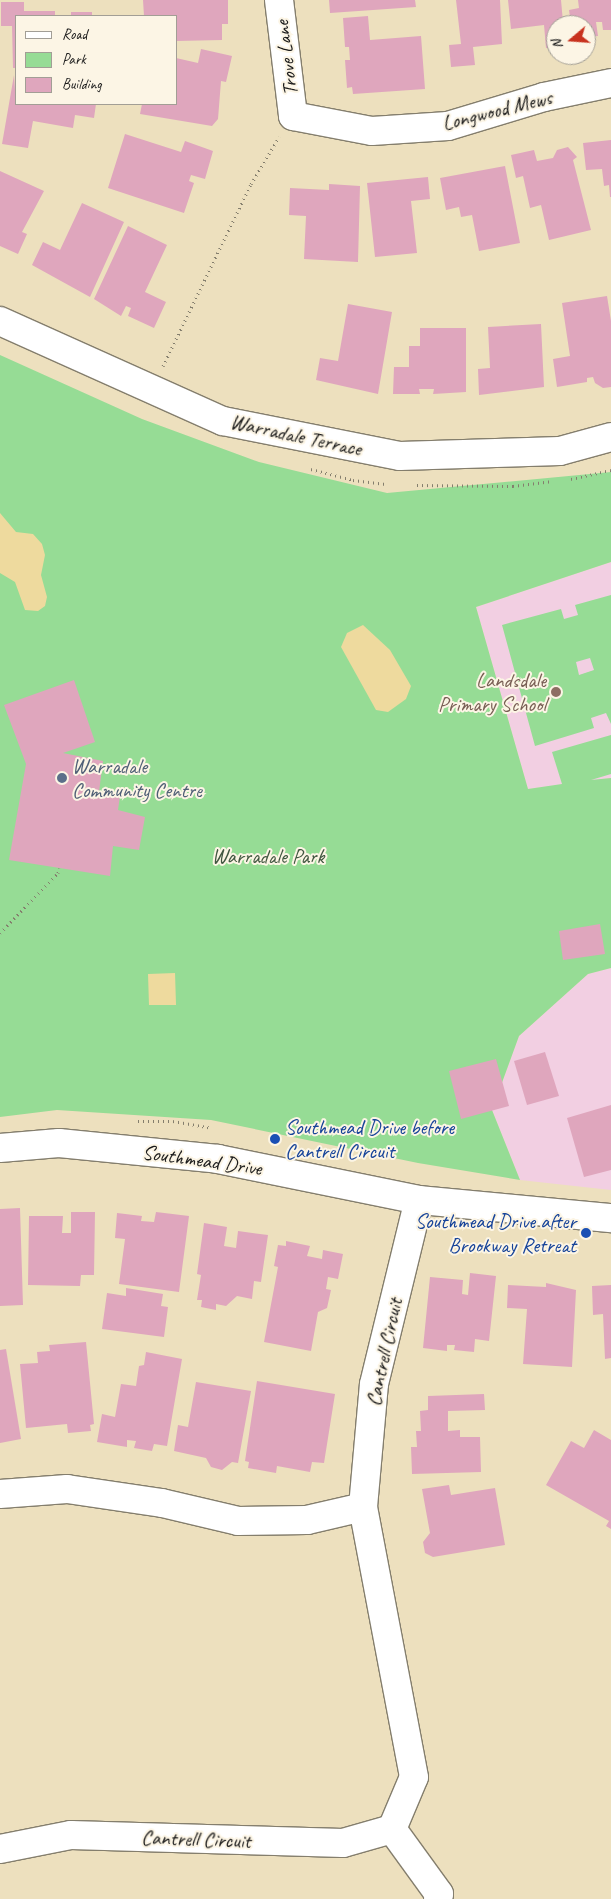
<!DOCTYPE html>
<html>
<head>
<meta charset="utf-8">
<style>
	body { margin:0 }
	#map { position:relative; width:611px; height:1899px; overflow:hidden; background:#ede0be; font-family:Caveat,sans-serif }
	div>[style] { position:absolute }
	.built>* { inset:0; background:#f2cfe2 }
	.green>* { inset:0; background:#96dc95 }
	.sand>* { inset:0; background:#eeda9e }
	.building>* { inset:0; background:#dfa6bd }
	.path>* { height:3px; margin-top:-1.5px; transform-origin:0; background:repeating-linear-gradient(90deg,#847e6d 0 1px,transparent 0 5px) }
	.roads { filter:drop-shadow(1px 0 #847e6d) drop-shadow(-1px 0 #847e6d) drop-shadow(0 1px #847e6d) drop-shadow(0 -1px #847e6d) }
	.minor>* { height:28px; margin:-14px; padding:0 14px; transform-origin:14px; border-radius:14px; background:#fff }
	.tertiary>* { height:28px; margin:-14px; padding:0 14px; transform-origin:14px; border-radius:14px; background:#fff }
	.dots>* { width:14px; height:14px; translate:-50% -50%; box-sizing:border-box; border:2px solid #fcf5e5; border-radius:50% }
	span { translate:-50% -50%; white-space:nowrap; text-align:center; line-height:1.15; -webkit-text-stroke:4px #fcf5e5; paint-order:stroke }
	.street-label { font-size:21px; color:#1c1c1c }
	.education-label { font-size:21px; color:#785e54 }
	.right { translate:-100% -50%; text-align:right }
	.service-label { font-size:21px; color:#4e5e75 }
	.left { translate:0 -50%; text-align:left }
	.park-label { font-size:21px; color:#415640 }
	.transit-label { font-size:21px; color:#164399 }
	.legend { position:absolute; left:15px; top:15px; width:162px; height:90px; box-sizing:border-box; background:#fcf5e5; border:1px solid #a29e95; margin:0; padding:6px 9px; list-style:none; font-size:15px; color:#1c1c1c }
	.legend li { display:flex; align-items:center; gap:10px; height:25px }
	.legend b { width:25px; border:1px solid #a29e95 }
	.north { position:absolute; left:546px; top:15px; width:50px; height:50px; box-sizing:border-box; background:#fcf5e5; border:1px solid #a29e95; border-radius:50%; rotate:252deg; font-size:14px; font-weight:700; line-height:20px; text-align:center; color:#1c1c1c }
	.north::after { content:''; display:block; margin:auto; width:18px; height:22px; background:#c8321e; clip-path:polygon(50% 0,100% 100%,50% 72%,0 100%) }
</style>
</head>
<body>
<div id="map">
	<div class="built">
		<i style="clip-path:polygon(611px 562px,611px 778px,528px 789px,476px 607px)"></i>
		<i style="clip-path:polygon(611px 968px,611px 1190px,520px 1180px,492px 1110px,519px 1036px,588px 974px)"></i>
	</div>
	<div class="green">
		<i style="clip-path:polygon(0 355px,142px 419px,259px 462px,387px 493px,611px 472px,611px 562px,476px 607px,528px 789px,562px 784px,552px 752px,611px 735px,611px 774px,591px 780px,611px 778px,611px 968px,588px 974px,519px 1036px,492px 1110px,520px 1180px,418px 1163px,211px 1120px,57px 1110px,0 1117px)"></i>
		<i style="clip-path:polygon(evenodd,611px 595px,611px 724px,606px 713px,591px 718px,594px 728px,535px 746px,502px 625px,561px 609px,564px 619px,578px 615px,575px 605px,611px 595px,590px 658px,594px 670px,579px 675px,576px 662px,590px 658px)"></i>
	</div>
	<div class="sand">
		<i style="clip-path:polygon(0 513px,16px 532px,33px 534px,42px 544px,45px 555px,41px 575px,47px 597px,45px 606px,38px 611px,25px 610px,15px 582px,0 573px)"></i>
		<i style="clip-path:polygon(363px 625px,390px 650px,411px 686px,406px 699px,388px 712px,376px 710px,341px 647px,347px 633px)"></i>
		<i style="clip-path:polygon(175px 973px,176px 1005px,149px 1005px,148px 974px)"></i>
	</div>
	<div class="building">
		<i style="clip-path:polygon(143px 0,228px 0,228px 24px,222px 24px,222px 40px,176px 41px,176px 16px,144px 16px)"></i>
		<i style="clip-path:polygon(329px 0,415px 0,416px 7px,330px 13px)"></i>
		<i style="clip-path:polygon(456px 0,500px 0,502px 44px,473px 47px,475px 65px,451px 67px,449px 45px,461px 44px)"></i>
		<i style="clip-path:polygon(508px 0,561px 0,563px 22px,567px 21px,567px 25px,556px 25px,556px 47px,546px 48px,544px 25px,511px 29px)"></i>
		<i style="clip-path:polygon(578px 0,611px 0,611px 30px,603px 30px,602px 22px,596px 22px,598px 36px,586px 37px,586px 25px,571px 25px,569px 10px,579px 8px)"></i>
		<i style="clip-path:polygon(1px 2px,24px 2px,24px 11px,55px 11px,55px 16px,16px 16px,16px 68px,13px 68px,12px 26px,1px 26px)"></i>
		<i style="clip-path:polygon(71px 12px,92px 12px,92px 16px,71px 16px)"></i>
		<i style="clip-path:polygon(368px 16px,370px 40px,421px 36px,425px 89px,353px 94px,352px 87px,347px 88px,345px 60px,350px 60px,349px 47px,345px 47px,343px 18px)"></i>
		<i style="clip-path:polygon(201px 49px,232px 56px,226px 82px,221px 81px,218px 119px,212px 126px,140px 114px,142px 104px,176px 104px,176px 58px,198px 63px)"></i>
		<i style="clip-path:polygon(14px 75px,16px 104px,96px 104px,94px 118px,75px 115px,73px 128px,33px 121px,28px 148px,2px 144px)"></i>
		<i style="clip-path:polygon(125px 134px,181px 152px,185px 141px,213px 151px,205px 179px,191px 175px,189px 181px,194px 183px,184px 213px,108px 188px)"></i>
		<i style="clip-path:polygon(611px 140px,611px 197px,610px 197px,609px 185px,604px 186px,602px 169px,586px 170px,583px 143px)"></i>
		<i style="clip-path:polygon(568px 147px,577px 157px,573px 160px,591px 230px,549px 240px,541px 205px,530px 208px,523px 176px,516px 178px,511px 155px,534px 150px,537px 161px,553px 158px,557px 150px)"></i>
		<i style="clip-path:polygon(505px 166px,520px 243px,479px 251px,472px 215px,461px 217px,459px 207px,446px 210px,440px 178px)"></i>
		<i style="clip-path:polygon(0 171px,44px 191px,22px 232px,27px 234px,18px 254px,0 246px)"></i>
		<i style="clip-path:polygon(428px 177px,430px 199px,411px 201px,417px 253px,375px 257px,367px 183px)"></i>
		<i style="clip-path:polygon(329px 184px,360px 186px,358px 262px,304px 259px,306px 216px,289px 215px,290px 188px,329px 190px)"></i>
		<i style="clip-path:polygon(82px 203px,124px 222px,90px 297px,32px 265px,43px 242px,60px 250px)"></i>
		<i style="clip-path:polygon(128px 226px,167px 245px,145px 292px,166px 302px,154px 328px,128px 316px,131px 308px,126px 306px,121px 316px,94px 299px)"></i>
		<i style="clip-path:polygon(607px 296px,611px 321px,611px 387px,603px 388px,595px 383px,593px 377px,587px 378px,587px 382px,557px 387px,553px 359px,570px 356px,562px 303px)"></i>
		<i style="clip-path:polygon(348px 304px,392px 312px,378px 394px,316px 380px,320px 358px,338px 361px)"></i>
		<i style="clip-path:polygon(541px 324px,544px 387px,479px 395px,478px 369px,490px 368px,488px 327px)"></i>
		<i style="clip-path:polygon(420px 328px,466px 328px,466px 392px,433px 394px,434px 389px,419px 389px,420px 394px,393px 394px,394px 367px,409px 367px,409px 346px,420px 346px)"></i>
		<i style="clip-path:polygon(74px 680px,95px 742px,63px 753px,103px 761px,99px 792px,120px 796px,118px 810px,145px 817px,139px 850px,113px 846px,110px 876px,9px 860px,26px 764px,4px 705px)"></i>
		<i style="clip-path:polygon(600px 924px,605px 954px,563px 960px,559px 931px)"></i>
		<i style="clip-path:polygon(545px 1052px,559px 1096px,527px 1105px,514px 1061px)"></i>
		<i style="clip-path:polygon(496px 1059px,509px 1106px,461px 1119px,449px 1071px)"></i>
		<i style="clip-path:polygon(611px 1105px,611px 1170px,584px 1177px,567px 1118px)"></i>
		<i style="clip-path:polygon(20px 1208px,23px 1305px,0 1306px,0 1209px)"></i>
		<i style="clip-path:polygon(71px 1212px,95px 1212px,94px 1275px,81px 1275px,80px 1286px,28px 1285px,29px 1216px,63px 1216px,62px 1233px,71px 1233px)"></i>
		<i style="clip-path:polygon(156px 1212px,189px 1216px,179px 1292px,119px 1284px,125px 1239px,115px 1238px,117px 1213px,142px 1216px,141px 1221px,154px 1222px)"></i>
		<i style="clip-path:polygon(204px 1223px,227px 1227px,224px 1246px,236px 1248px,238px 1231px,268px 1235px,261px 1282px,254px 1281px,252px 1299px,237px 1296px,226px 1306px,216px 1304px,216px 1310px,201px 1307px,202px 1300px,197px 1300px,201px 1275px,197px 1274px)"></i>
		<i style="clip-path:polygon(286px 1241px,310px 1246px,307px 1256px,322px 1259px,323px 1250px,343px 1254px,338px 1279px,328px 1277px,326px 1289px,331px 1290px,327px 1308px,318px 1312px,311px 1351px,264px 1342px,278px 1267px,274px 1266px,278px 1245px,286px 1246px)"></i>
		<i style="clip-path:polygon(470px 1273px,496px 1276px,489px 1341px,475px 1339px,474px 1352px,454px 1350px,455px 1345px,447px 1345px,447px 1351px,423px 1348px,430px 1277px,463px 1280px,462px 1294px,468px 1295px)"></i>
		<i style="clip-path:polygon(546px 1283px,576px 1290px,572px 1367px,523px 1364px,527px 1309px,507px 1308px,508px 1285px,546px 1287px)"></i>
		<i style="clip-path:polygon(611px 1285px,611px 1358px,605px 1359px,603px 1314px,593px 1315px,592px 1286px)"></i>
		<i style="clip-path:polygon(126px 1288px,163px 1294px,161px 1306px,168px 1307px,164px 1337px,102px 1329px,107px 1293px,126px 1296px)"></i>
		<i style="clip-path:polygon(86px 1342px,94px 1424px,90px 1425px,91px 1431px,68px 1433px,67px 1424px,26px 1428px,20px 1364px,38px 1363px,37px 1352px,50px 1351px,49px 1345px)"></i>
		<i style="clip-path:polygon(6px 1349px,21px 1439px,0 1443px,0 1350px)"></i>
		<i style="clip-path:polygon(146px 1352px,182px 1359px,167px 1446px,154px 1444px,152px 1451px,134px 1448px,136px 1441px,127px 1440px,127px 1447px,97px 1442px,102px 1414px,115px 1417px,121px 1384px,136px 1386px,139px 1366px,144px 1365px)"></i>
		<i style="clip-path:polygon(257px 1381px,335px 1394px,324px 1463px,312px 1462px,310px 1472px,277px 1466px,276px 1473px,248px 1468px,249px 1462px,245px 1461px)"></i>
		<i style="clip-path:polygon(196px 1382px,251px 1391px,238px 1463px,232px 1462px,222px 1470px,211px 1467px,206px 1458px,174px 1451px,178px 1425px,188px 1427px)"></i>
		<i style="clip-path:polygon(484px 1394px,485px 1410px,448px 1411px,448px 1431px,460px 1430px,460px 1437px,480px 1437px,481px 1472px,412px 1474px,411px 1447px,417px 1447px,416px 1431px,421px 1431px,420px 1411px,428px 1410px,428px 1396px)"></i>
		<i style="clip-path:polygon(594px 1430px,611px 1440px,611px 1529px,606px 1526px,609px 1521px,546px 1485px,571px 1441px,584px 1448px)"></i>
		<i style="clip-path:polygon(449px 1485px,451px 1495px,495px 1488px,505px 1545px,433px 1557px,425px 1553px,423px 1542px,430px 1533px,422px 1489px)"></i>
	</div>
	<div class="path">
		<i style="left:163px;top:366px;width:202px;rotate:-64.2deg"></i>
		<i style="left:251px;top:184px;width:55px;rotate:-59.2deg"></i>
		<i style="left:311px;top:469px;width:43px;rotate:14.7deg"></i>
		<i style="left:353px;top:480px;width:35px;rotate:7deg"></i>
		<i style="left:571px;top:479px;width:41px;rotate:-12.7deg"></i>
		<i style="left:417px;top:485px;width:96px;rotate:0.6deg"></i>
		<i style="left:513px;top:486px;width:40px;rotate:-7.1deg"></i>
		<i style="left:0;top:933px;width:83px;rotate:-46deg"></i>
		<i style="left:58px;top:873px;width:5px;rotate:-79deg"></i>
		<i style="left:138px;top:1121px;width:35px"></i>
		<i style="left:173px;top:1121px;width:39px;rotate:10deg"></i>
	</div>
	<div class="roads">
		<div class="minor">
			<i style="left:279px;top:0;width:117px;rotate:83.1deg"></i>
			<i style="left:293px;top:116px;width:80px;rotate:10.8deg"></i>
			<i style="left:372px;top:131px;width:76px;rotate:-3.8deg"></i>
			<i style="left:448px;top:126px;width:100px;rotate:-16.8deg"></i>
			<i style="left:544px;top:97px;width:68px;rotate:-11.8deg"></i>
			<i style="left:0;top:1494px;width:67px;rotate:-4.3deg"></i>
			<i style="left:67px;top:1489px;width:96px;rotate:8.4deg"></i>
			<i style="left:162px;top:1503px;width:78px;rotate:13.3deg"></i>
			<i style="left:238px;top:1521px;width:69px;rotate:-0.8deg"></i>
			<i style="left:307px;top:1520px;width:57px;rotate:-13.1deg"></i>
			<i style="left:392px;top:1829px;width:80px;rotate:54.1deg"></i>
			<i style="left:439px;top:1894px;width:5px;rotate:101deg"></i>
			<i style="left:0;top:1849px;width:72px;rotate:-11.2deg"></i>
			<i style="left:71px;top:1835px;width:272px;rotate:1.7deg"></i>
			<i style="left:343px;top:1843px;width:51px;rotate:-15.9deg"></i>
			<i style="left:392px;top:1829px;width:56px;rotate:-67.1deg"></i>
			<i style="left:414px;top:1777px;width:275px;rotate:-100.7deg"></i>
			<i style="left:363px;top:1507px;width:123px;rotate:-84.9deg"></i>
			<i style="left:374px;top:1384px;width:189px;rotate:-76.3deg"></i>
		</div>
		<div class="tertiary">
			<i style="left:0;top:321px;width:244px;rotate:24.2deg"></i>
			<i style="left:223px;top:421px;width:180px;rotate:11.2deg"></i>
			<i style="left:400px;top:456px;width:160px;rotate:-1.8deg"></i>
			<i style="left:560px;top:451px;width:53px;rotate:-15.4deg"></i>
			<i style="left:0;top:1148px;width:59px;rotate:-4.8deg"></i>
			<i style="left:59px;top:1143px;width:160px;rotate:5.7deg"></i>
			<i style="left:218px;top:1159px;width:205px;rotate:11.5deg"></i>
			<i style="left:419px;top:1200px;width:193px;rotate:5.4deg"></i>
		</div>
	</div>
	<div class="dots">
		<i style="left:556px;top:692px;background:#8d6e63"></i>
		<i style="left:62px;top:778px;background:#5c6f8a"></i>
		<i style="left:275px;top:1139px;background:#1a4fb4"></i>
		<i style="left:586px;top:1233px;background:#1a4fb4"></i>
	</div>
	<div class="street-label">
		<span style="left:286px;top:58px;rotate:-97deg">Trove Lane</span>
		<span style="left:497px;top:110px;rotate:-14deg">Longwood Mews</span>
		<span style="left:296px;top:435px;rotate:12deg">Warradale Terrace</span>
		<span style="left:202px;top:1160px;rotate:8deg">Southmead Drive</span>
		<span style="left:384px;top:1352px;rotate:-78deg">Cantrell Circuit</span>
		<span style="left:196px;top:1839px;rotate:2deg">Cantrell Circuit</span>
	</div>
	<div class="education-label">
		<span class="right" style="left:546px;top:692px">Landsdale<br>Primary School</span>
	</div>
	<div class="service-label">
		<span class="left" style="left:72px;top:778px">Warradale<br>Community Centre</span>
	</div>
	<div class="park-label">
		<span style="left:268px;top:856px">Warradale Park</span>
	</div>
	<div class="transit-label">
		<span class="left" style="left:285px;top:1139px">Southmead Drive before<br>Cantrell Circuit</span>
		<span class="right" style="left:576px;top:1233px">Southmead Drive after<br>Brookway Retreat</span>
	</div>
	<ul class="legend">
	<li><b style="height:6px;background:#fff"></b>Road</li>
	<li><b style="height:14px;background:#96dc95"></b>Park</li>
	<li><b style="height:14px;background:#dfa6bd"></b>Building</li>
	</ul>
	<div class="north">N</div>
</div>
</body>
</html>
